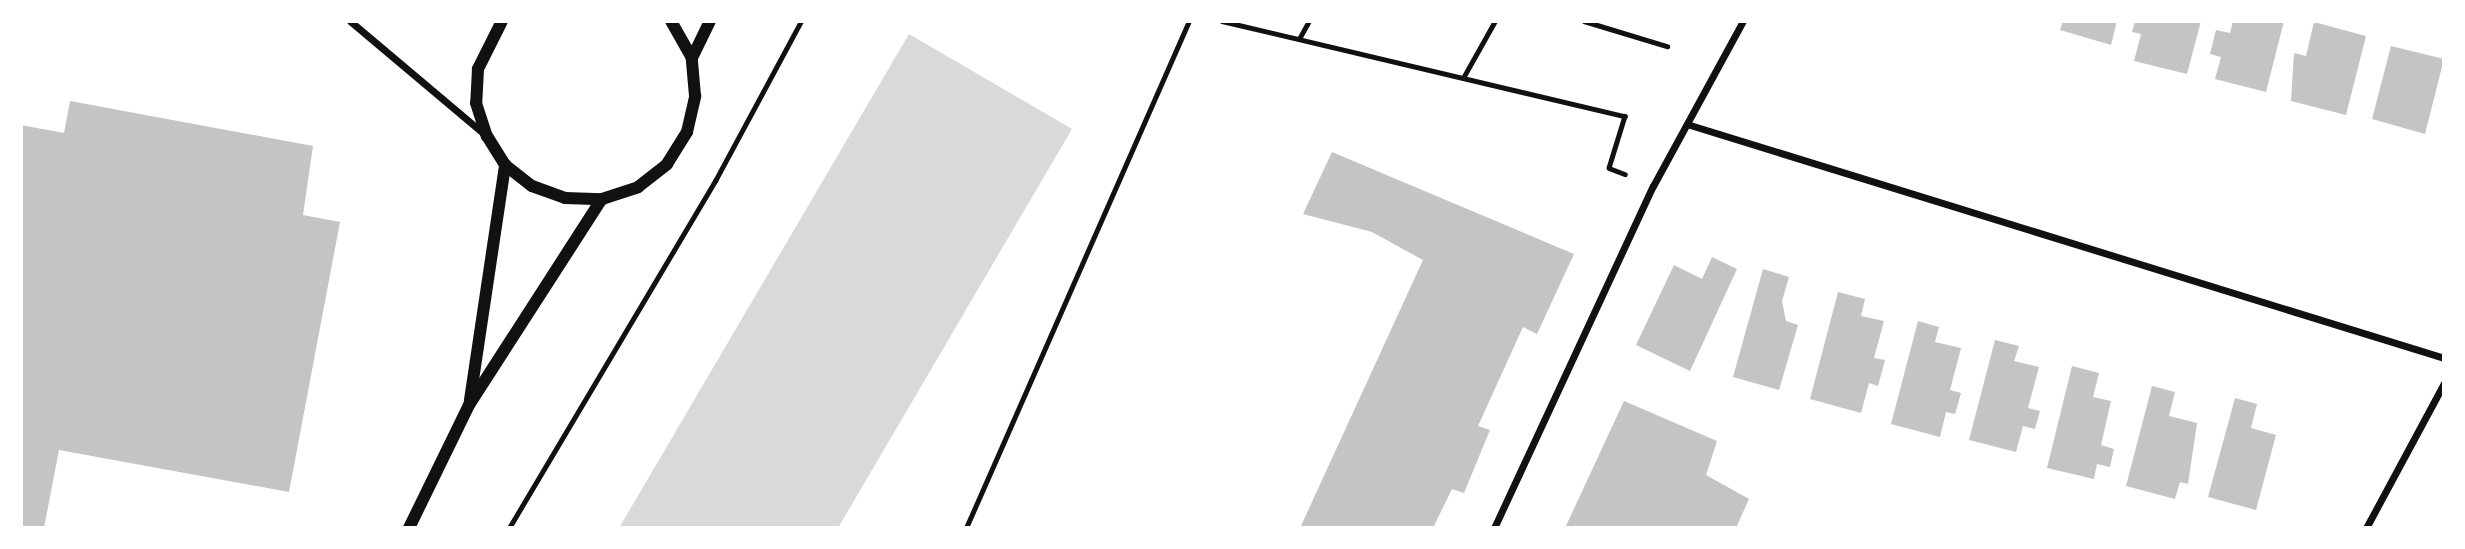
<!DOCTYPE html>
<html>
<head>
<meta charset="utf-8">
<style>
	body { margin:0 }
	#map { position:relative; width:2465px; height:549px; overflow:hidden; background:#fff; font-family:"IBM Plex Sans",sans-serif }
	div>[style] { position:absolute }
	.water>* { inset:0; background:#d9d9d9 }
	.building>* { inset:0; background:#c4c4c4 }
	.path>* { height:4.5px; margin:-2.25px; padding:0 2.25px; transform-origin:2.25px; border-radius:2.25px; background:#111 }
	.minor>* { height:7px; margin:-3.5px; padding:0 3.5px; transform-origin:3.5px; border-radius:3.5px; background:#111 }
	.tertiary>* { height:12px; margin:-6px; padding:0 6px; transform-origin:6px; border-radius:6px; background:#111 }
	span { translate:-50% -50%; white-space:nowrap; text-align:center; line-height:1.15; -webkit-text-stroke:5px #fff; paint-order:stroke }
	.frame { position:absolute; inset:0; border:23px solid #fff; pointer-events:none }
</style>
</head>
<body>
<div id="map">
	<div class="water">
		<i style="clip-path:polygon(909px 34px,1072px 129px,838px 528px,619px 528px)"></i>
	</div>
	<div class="building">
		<i style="clip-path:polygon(2063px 21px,2117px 21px,2111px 45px,2060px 30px)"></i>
		<i style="clip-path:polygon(2135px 21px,2201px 21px,2187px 74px,2134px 61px,2141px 34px,2132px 32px)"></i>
		<i style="clip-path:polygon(2233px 21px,2284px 21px,2266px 92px,2215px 79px,2221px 57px,2210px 54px,2216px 30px,2230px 33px)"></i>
		<i style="clip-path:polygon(2314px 22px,2366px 36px,2346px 115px,2291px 101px,2294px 53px,2306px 56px)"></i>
		<i style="clip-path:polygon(2391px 46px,2444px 59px,2425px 134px,2372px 119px)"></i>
		<i style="clip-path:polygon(70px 101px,313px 146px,303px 215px,340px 222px,289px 492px,59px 450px,44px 528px,21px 528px,21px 125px,64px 133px)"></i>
		<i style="clip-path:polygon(1332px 152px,1574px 254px,1537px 334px,1523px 327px,1478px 426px,1490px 430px,1464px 493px,1452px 489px,1433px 528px,1300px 528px,1423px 260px,1372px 232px,1303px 214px)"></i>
		<i style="clip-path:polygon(1712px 257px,1737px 269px,1690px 371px,1636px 345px,1674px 265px,1702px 279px)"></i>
		<i style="clip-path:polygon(1763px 269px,1789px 277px,1782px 301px,1786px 321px,1798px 325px,1779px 390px,1733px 377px)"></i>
		<i style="clip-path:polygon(1838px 292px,1865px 299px,1861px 316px,1884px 321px,1874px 358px,1885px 360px,1878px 386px,1869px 383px,1861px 413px,1810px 399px)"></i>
		<i style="clip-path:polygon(1918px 321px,1939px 327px,1935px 342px,1961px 348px,1950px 390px,1961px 393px,1955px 414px,1946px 412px,1940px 437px,1891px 424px)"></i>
		<i style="clip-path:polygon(1995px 340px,2019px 346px,2014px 361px,2039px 367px,2028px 408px,2040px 411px,2035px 429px,2023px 426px,2016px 452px,1969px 440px)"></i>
		<i style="clip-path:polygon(2072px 366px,2099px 373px,2093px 397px,2111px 401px,2101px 445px,2114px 449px,2110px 467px,2097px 464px,2094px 479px,2047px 468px)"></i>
		<i style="clip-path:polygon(2152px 386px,2175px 392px,2169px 416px,2197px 423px,2188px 484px,2180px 482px,2175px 499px,2126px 486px)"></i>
		<i style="clip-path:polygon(2235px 398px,2257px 404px,2251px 428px,2276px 435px,2256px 510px,2208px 497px)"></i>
		<i style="clip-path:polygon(1624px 401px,1717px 441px,1706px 475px,1749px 499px,1736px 528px,1565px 528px)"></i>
	</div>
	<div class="path">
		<i style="left:1222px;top:21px;width:414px;rotate:13.3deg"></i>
		<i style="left:1625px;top:116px;width:54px;rotate:107.1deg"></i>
		<i style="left:1609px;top:168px;width:17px;rotate:21deg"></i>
		<i style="left:1584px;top:21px;width:87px;rotate:16.8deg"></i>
		<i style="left:1299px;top:39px;width:21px;rotate:-61deg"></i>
		<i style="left:1463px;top:78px;width:65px;rotate:-60.7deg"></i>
		<i style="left:509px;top:528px;width:404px;rotate:-59.3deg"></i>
		<i style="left:715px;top:181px;width:182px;rotate:-61.7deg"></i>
		<i style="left:966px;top:528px;width:554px;rotate:-66.26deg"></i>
	</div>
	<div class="minor">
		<i style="left:350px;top:21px;width:174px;rotate:40.1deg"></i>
		<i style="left:1690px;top:125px;width:789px;rotate:17.17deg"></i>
		<i style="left:1494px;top:528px;width:377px;rotate:-65.1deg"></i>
		<i style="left:1653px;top:186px;width:188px;rotate:-61.4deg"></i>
		<i style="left:2366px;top:528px;width:165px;rotate:-61.7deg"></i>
	</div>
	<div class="tertiary">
		<i style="left:502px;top:21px;width:54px;rotate:116.6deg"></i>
		<i style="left:478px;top:69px;width:34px;rotate:93deg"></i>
		<i style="left:476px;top:103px;width:35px;rotate:72deg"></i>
		<i style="left:487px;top:136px;width:34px;rotate:58deg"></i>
		<i style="left:505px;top:165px;width:34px;rotate:38deg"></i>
		<i style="left:532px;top:186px;width:35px;rotate:20deg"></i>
		<i style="left:565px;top:198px;width:37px;rotate:2deg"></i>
		<i style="left:602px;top:199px;width:38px;rotate:-18deg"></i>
		<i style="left:638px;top:187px;width:37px;rotate:-38deg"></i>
		<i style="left:667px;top:164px;width:38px;rotate:-58deg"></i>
		<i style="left:687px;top:132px;width:37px;rotate:-77deg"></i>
		<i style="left:695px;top:96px;width:38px;rotate:-95deg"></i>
		<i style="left:692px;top:58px;width:43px;rotate:-119.6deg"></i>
		<i style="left:692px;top:58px;width:41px;rotate:-64.1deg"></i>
		<i style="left:470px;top:400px;width:238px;rotate:-81.5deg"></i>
		<i style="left:409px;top:528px;width:137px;rotate:-64deg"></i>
		<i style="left:469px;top:405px;width:245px;rotate:-57.2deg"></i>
	</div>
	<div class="frame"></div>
</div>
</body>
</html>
